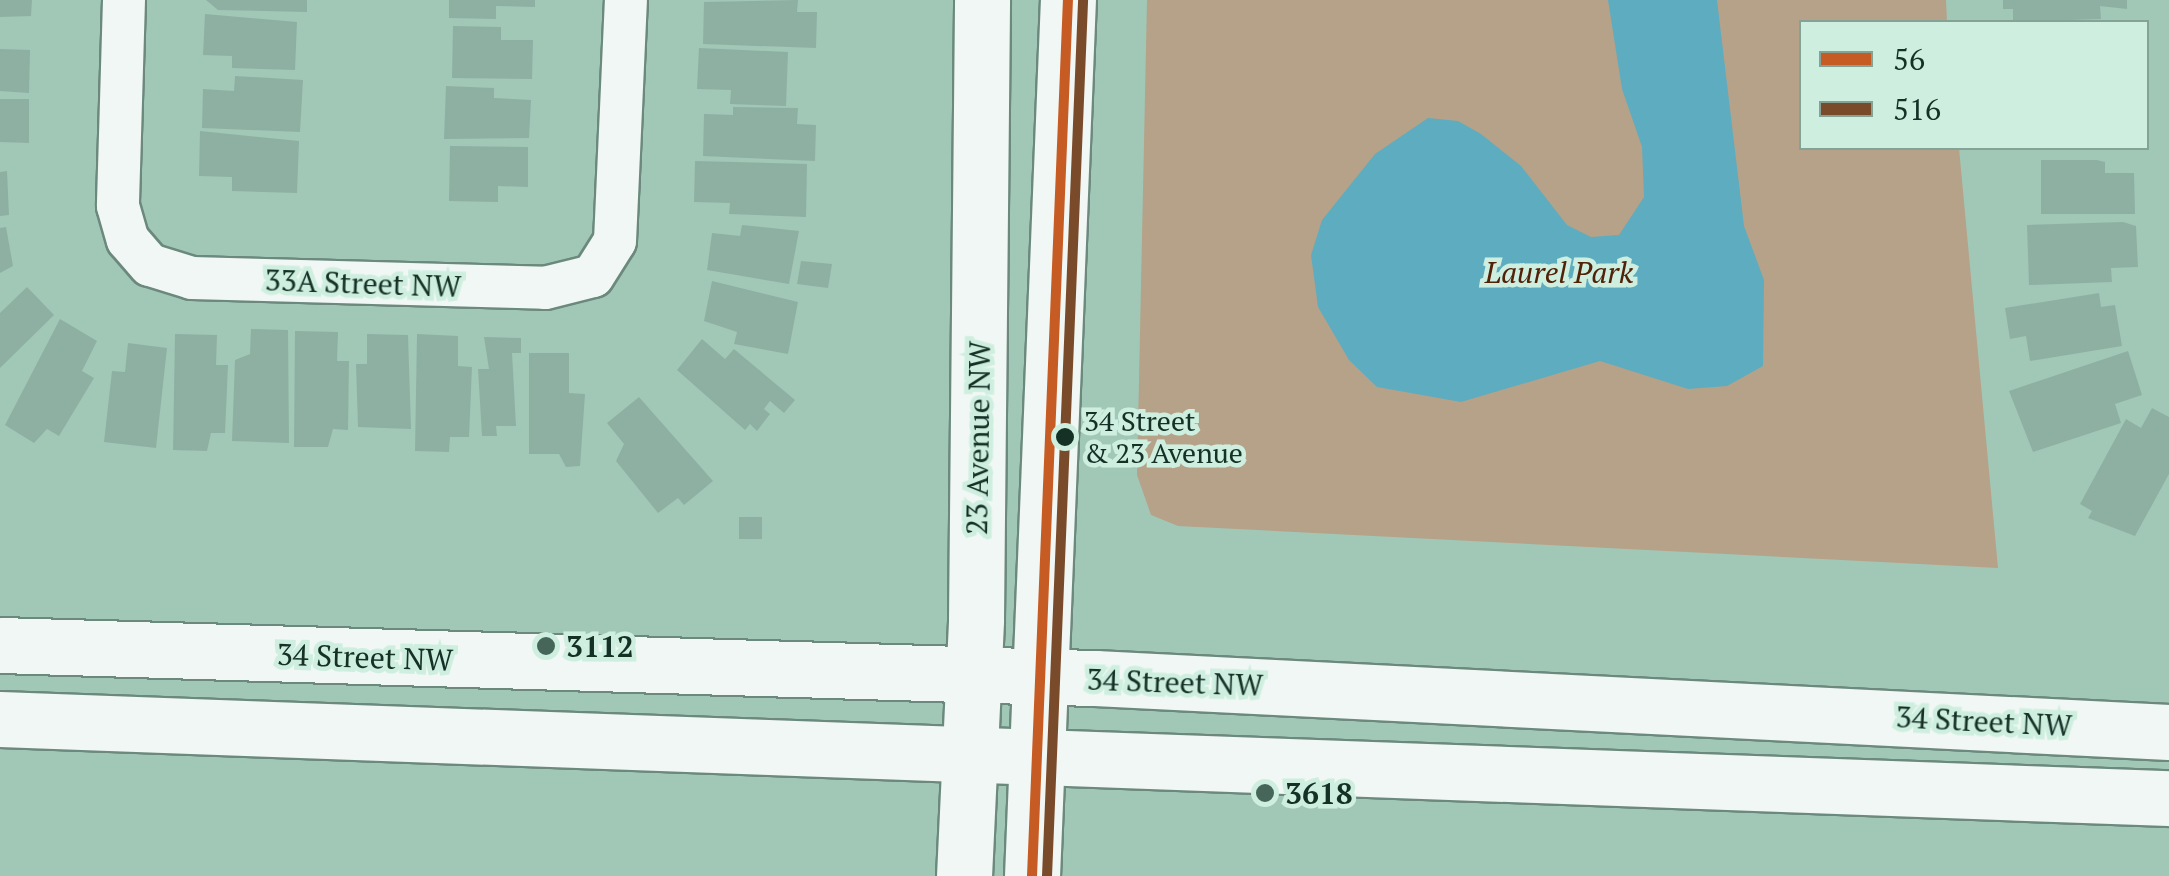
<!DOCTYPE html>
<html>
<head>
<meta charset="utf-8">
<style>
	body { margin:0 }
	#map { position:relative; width:2169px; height:876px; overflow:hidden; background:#a1c7b7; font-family:"PT Serif",serif }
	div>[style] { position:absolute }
	.green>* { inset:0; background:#b6a288 }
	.water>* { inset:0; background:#5eacc0 }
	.building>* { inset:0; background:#8eb0a3 }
	.roads { filter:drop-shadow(2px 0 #6b897d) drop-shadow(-2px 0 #6b897d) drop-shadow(0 2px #6b897d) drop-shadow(0 -2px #6b897d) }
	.minor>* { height:42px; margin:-21px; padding:0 21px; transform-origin:21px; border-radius:21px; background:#f1f7f4 }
	.secondary>* { height:55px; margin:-27.5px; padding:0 27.5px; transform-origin:27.5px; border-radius:27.5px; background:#f1f7f4 }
	.bus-1>* { height:10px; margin:-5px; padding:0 5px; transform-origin:5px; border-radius:5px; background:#c65b23 }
	.bus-2>* { height:10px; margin:-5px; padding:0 5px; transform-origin:5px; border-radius:5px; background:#7a4b2a }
	.dots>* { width:28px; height:28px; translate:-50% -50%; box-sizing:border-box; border:5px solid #ceefe0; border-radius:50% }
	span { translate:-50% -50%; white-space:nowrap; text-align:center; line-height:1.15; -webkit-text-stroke:9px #ceefe0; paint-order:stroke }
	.bus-label { font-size:28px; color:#153126 }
	.left { translate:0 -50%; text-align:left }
	.park-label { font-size:30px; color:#522208; font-style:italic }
	.street-label { font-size:30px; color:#153126 }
	.poi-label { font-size:30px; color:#153126; font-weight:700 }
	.legend { position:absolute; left:1799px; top:20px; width:350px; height:130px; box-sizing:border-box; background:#ceefe0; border:2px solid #84a396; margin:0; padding:12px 18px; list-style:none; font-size:30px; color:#153126 }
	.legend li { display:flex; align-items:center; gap:20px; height:50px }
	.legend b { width:50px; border:2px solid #84a396 }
</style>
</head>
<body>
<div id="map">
	<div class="green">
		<i style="clip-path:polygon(1147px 0,1946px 0,1947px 22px,1802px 22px,1802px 148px,1959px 148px,1998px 568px,1178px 526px,1151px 515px,1137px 475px)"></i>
	</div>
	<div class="water">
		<i style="clip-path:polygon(1608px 0,1717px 0,1744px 226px,1764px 280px,1763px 366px,1727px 386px,1688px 389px,1600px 361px,1461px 402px,1377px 387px,1349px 360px,1318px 307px,1311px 255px,1322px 220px,1375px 154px,1428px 118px,1458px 121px,1481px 134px,1521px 166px,1567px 225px,1591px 237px,1619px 235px,1644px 197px,1642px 147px,1622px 89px)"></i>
	</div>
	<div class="building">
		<i style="clip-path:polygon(0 0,32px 0,31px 16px,0 17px)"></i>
		<i style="clip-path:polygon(206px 0,307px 0,307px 12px,218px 10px)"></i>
		<i style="clip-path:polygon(449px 0,535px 0,535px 7px,496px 6px,496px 19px,449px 18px)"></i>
		<i style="clip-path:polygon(798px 0,797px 12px,817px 12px,816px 48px,703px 44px,704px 2px)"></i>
		<i style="clip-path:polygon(2003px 0,2127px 0,2127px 9px,2100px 6px,2101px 19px,2013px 22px,2013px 9px,2003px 9px)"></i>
		<i style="clip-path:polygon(205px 14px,297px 22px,295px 70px,232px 68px,232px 56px,203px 55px)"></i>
		<i style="clip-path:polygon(453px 26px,501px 27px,501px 40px,533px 40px,532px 79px,452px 78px)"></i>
		<i style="clip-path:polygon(699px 48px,788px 52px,786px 106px,730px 104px,731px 90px,697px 89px)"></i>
		<i style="clip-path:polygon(0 49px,30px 50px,29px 93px,0 91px)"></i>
		<i style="clip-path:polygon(235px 76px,303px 80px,300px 132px,202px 128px,203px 89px,234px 91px)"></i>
		<i style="clip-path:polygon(446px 86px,494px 88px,494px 98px,531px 100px,529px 138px,444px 139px)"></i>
		<i style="clip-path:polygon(0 99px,29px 99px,29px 143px,0 142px)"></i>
		<i style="clip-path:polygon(733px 107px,798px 108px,797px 124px,816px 125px,815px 161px,703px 156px,704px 114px,733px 115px)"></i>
		<i style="clip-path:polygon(200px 131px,299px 141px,297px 193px,232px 191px,232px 177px,199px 176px)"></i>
		<i style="clip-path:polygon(450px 146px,528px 147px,528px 187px,498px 186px,498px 202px,449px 201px)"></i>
		<i style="clip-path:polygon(2041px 160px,2097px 160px,2105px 162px,2105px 173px,2134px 173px,2135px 214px,2041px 214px)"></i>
		<i style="clip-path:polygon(695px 161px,807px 164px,806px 217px,729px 214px,730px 203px,694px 202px)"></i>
		<i style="clip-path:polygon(7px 171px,9px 215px,0 216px,0 172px)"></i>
		<i style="clip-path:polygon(2123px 222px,2136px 226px,2138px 267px,2111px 268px,2112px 282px,2029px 285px,2027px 225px)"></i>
		<i style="clip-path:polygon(742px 225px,799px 231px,789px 284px,707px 270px,712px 233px,740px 236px)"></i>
		<i style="clip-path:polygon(6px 227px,13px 266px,0 273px,0 228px)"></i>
		<i style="clip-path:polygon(801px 261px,832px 264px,828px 288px,797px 284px)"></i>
		<i style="clip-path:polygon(712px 281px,798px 302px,788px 354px,734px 344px,737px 332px,704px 321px)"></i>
		<i style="clip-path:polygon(27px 287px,54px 315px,0 368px,0 313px)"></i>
		<i style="clip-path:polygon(2099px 293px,2101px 307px,2115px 305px,2122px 346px,2030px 361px,2026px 336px,2010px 339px,2005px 308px)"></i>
		<i style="clip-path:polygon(60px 319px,97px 341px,82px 371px,94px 378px,59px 436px,47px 429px,34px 443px,5px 425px)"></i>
		<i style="clip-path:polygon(251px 329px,288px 330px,289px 443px,232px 441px,235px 360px,250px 354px)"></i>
		<i style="clip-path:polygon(295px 331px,338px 332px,337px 361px,349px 361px,348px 430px,333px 429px,328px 447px,294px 447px)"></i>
		<i style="clip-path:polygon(175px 334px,217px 335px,216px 365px,228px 365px,225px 433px,211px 433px,207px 451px,173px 450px)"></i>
		<i style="clip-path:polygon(367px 334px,408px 335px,411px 429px,358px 427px,356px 364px,367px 364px)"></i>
		<i style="clip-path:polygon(417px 334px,458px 336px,458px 366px,472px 367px,469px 437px,450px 437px,449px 452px,415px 451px)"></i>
		<i style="clip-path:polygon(484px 337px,521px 338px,521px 353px,512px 353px,516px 426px,496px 426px,497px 436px,482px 436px,478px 369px,489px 369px)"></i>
		<i style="clip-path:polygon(702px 339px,725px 359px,734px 349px,795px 400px,784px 413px,770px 401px,764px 409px,770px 414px,757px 431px,750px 424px,745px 430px,677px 370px)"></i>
		<i style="clip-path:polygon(128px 343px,167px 348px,156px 448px,104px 442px,112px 371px,125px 372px)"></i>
		<i style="clip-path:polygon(2128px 351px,2142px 395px,2115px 404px,2121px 423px,2033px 452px,2009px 391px)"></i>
		<i style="clip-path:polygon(529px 353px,569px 353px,569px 393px,585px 394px,580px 466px,566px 467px,559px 454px,529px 454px)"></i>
		<i style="clip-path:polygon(639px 397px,713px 481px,684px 505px,678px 498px,658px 513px,616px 461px,624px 444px,607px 423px)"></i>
		<i style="clip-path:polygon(2152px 408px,2169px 417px,2169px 474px,2135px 536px,2088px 518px,2092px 511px,2080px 504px,2126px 419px,2141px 428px)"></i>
		<i style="clip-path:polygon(739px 517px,762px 517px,762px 539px,739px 539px)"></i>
	</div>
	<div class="roads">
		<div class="minor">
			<i style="left:124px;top:0;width:206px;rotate:91.7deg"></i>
			<i style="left:118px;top:206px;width:35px;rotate:74deg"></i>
			<i style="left:128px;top:240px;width:33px;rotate:49deg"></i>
			<i style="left:150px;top:265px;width:44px;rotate:17.2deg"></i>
			<i style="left:192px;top:278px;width:353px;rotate:1.6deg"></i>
			<i style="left:545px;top:288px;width:49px;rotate:-14deg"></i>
			<i style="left:593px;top:276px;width:41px;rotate:-57.8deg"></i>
			<i style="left:615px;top:241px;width:241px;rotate:-87.4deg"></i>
		</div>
		<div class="secondary">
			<i style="left:0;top:645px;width:1095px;rotate:1.73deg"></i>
			<i style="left:1095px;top:678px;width:1075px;rotate:2.88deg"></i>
			<i style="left:0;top:719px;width:2170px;rotate:2.09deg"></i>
			<i style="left:964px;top:876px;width:257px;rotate:-87.3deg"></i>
			<i style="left:976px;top:619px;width:619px;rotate:-89.44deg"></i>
			<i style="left:1032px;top:876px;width:877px;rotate:-87.65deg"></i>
		</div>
	</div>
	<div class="bus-1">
		<i style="left:1032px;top:876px;width:877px;rotate:-87.65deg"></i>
	</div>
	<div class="bus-2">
		<i style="left:1047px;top:876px;width:876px;rotate:-87.64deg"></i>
	</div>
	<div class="dots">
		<i style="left:1065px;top:437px;background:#153126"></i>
		<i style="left:546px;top:646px;background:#466659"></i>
		<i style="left:1265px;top:793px;background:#466659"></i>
	</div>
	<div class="bus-label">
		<span class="left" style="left:1084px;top:437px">34 Street<br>&amp; 23 Avenue</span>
	</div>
	<div class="park-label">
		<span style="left:1559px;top:272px">Laurel Park</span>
	</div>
	<div class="street-label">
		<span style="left:363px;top:283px;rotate:2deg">33A Street NW</span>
		<span style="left:978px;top:438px;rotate:-89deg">23 Avenue NW</span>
		<span style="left:365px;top:657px;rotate:2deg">34 Street NW</span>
		<span style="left:1175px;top:682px;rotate:2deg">34 Street NW</span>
		<span style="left:1984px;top:721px;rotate:3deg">34 Street NW</span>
	</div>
	<div class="poi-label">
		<span class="left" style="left:566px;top:646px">3112</span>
		<span class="left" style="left:1285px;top:793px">3618</span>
	</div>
	<ul class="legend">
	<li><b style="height:12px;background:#c65b23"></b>56</li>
	<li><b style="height:12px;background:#7a4b2a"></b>516</li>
	</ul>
</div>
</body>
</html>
